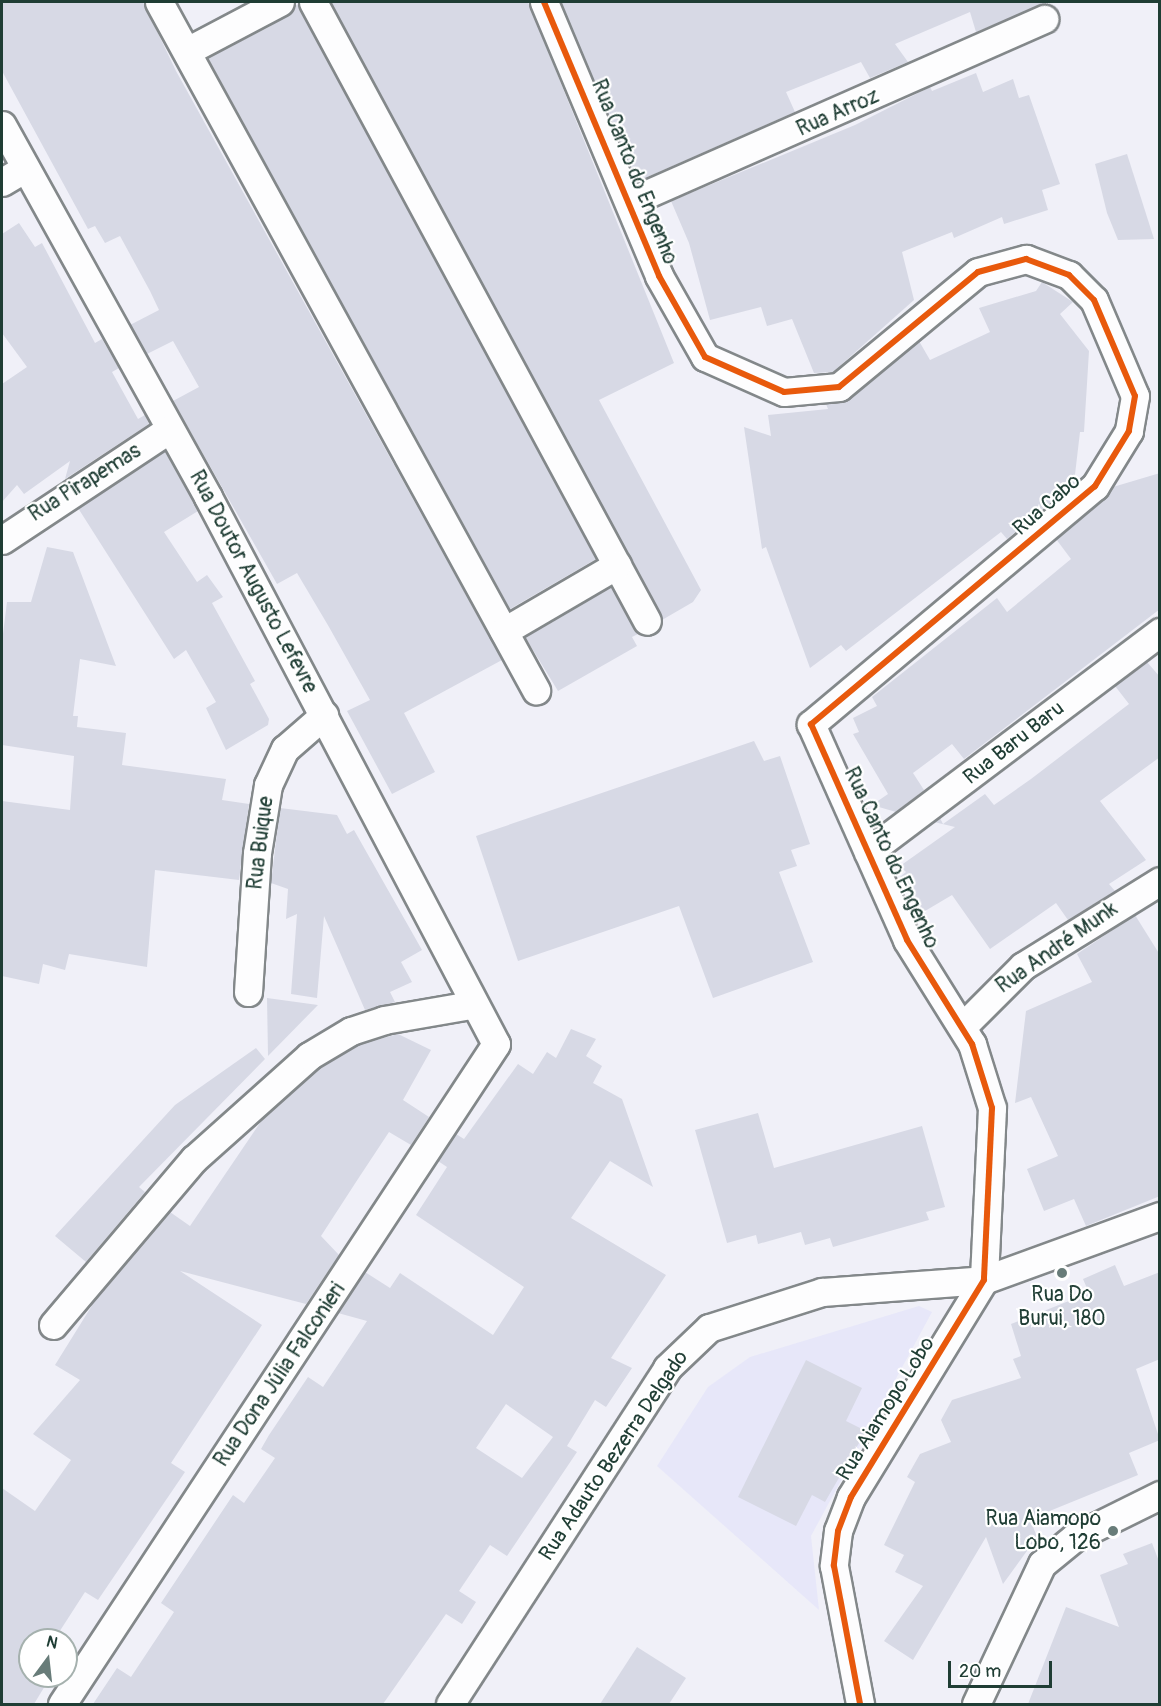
<!DOCTYPE html>
<html>
<head>
<meta charset="utf-8">
<style>
	body { margin:0 }
	#map { position:relative; width:1161px; height:1706px; overflow:hidden; background:#f0f0f8; font-family:Pangolin,sans-serif }
	div>[style] { position:absolute }
	.built>* { inset:0; background:#e7e7f9 }
	.building>* { inset:0; background:#d7d9e5 }
	.roads { filter:drop-shadow(2px 0 #83888a) drop-shadow(-2px 0 #83888a) drop-shadow(0 2px #83888a) drop-shadow(0 -2px #83888a) }
	.street>* { height:27px; margin:-13.5px; padding:0 13.5px; transform-origin:13.5px; border-radius:13.5px; background:#fdfdfe }
	.cycleway>* { height:6px; margin:-3px; padding:0 3px; transform-origin:3px; border-radius:3px; background:#e8590c }
	.dots>* { width:16px; height:16px; translate:-50% -50%; box-sizing:border-box; border:3px solid #fff; border-radius:50% }
	span { translate:-50% -50%; white-space:nowrap; text-align:center; line-height:1.15; -webkit-text-stroke:4.5px #fff; paint-order:stroke }
	.street-label { font-size:21px; color:#1f3d34 }
	.poi-label { font-size:21px; color:#1f3d34 }
	.right { translate:-100% -50%; text-align:right }
	.frame { position:absolute; inset:0; border:3px solid #1f3d34; pointer-events:none }
	.north { position:absolute; left:18px; top:1628px; width:60px; height:60px; box-sizing:border-box; background:#fff; border:2px solid #a5b1ae; border-radius:50%; rotate:15deg; font-size:16px; font-weight:700; line-height:24px; text-align:center; color:#1f3d34 }
	.north::after { content:''; display:block; margin:auto; width:21px; height:27px; background:#687c79; clip-path:polygon(50% 0,100% 100%,50% 72%,0 100%) }
	.scale { position:absolute; left:948px; top:1661px; width:104px; height:27px; box-sizing:border-box; border:3px solid #1f3d34; border-top:0; padding-left:8px; font-size:18px; line-height:21px; white-space:nowrap; color:#1f3d34; -webkit-text-stroke:4px #fff; paint-order:stroke }
</style>
</head>
<body>
<div id="map">
	<div class="built">
		<i style="clip-path:polygon(919px 1306px,932px 1312px,811px 1536px,819px 1610px,657px 1466px,708px 1387px,750px 1357px)"></i>
	</div>
	<div class="building">
		<i style="clip-path:polygon(2px 2px,143px 2px,176px 71px,502px 660px,404px 713px,435px 772px,392px 794px,347px 711px,370px 700px,329px 627px,297px 573px,277px 584px,173px 401px,199px 387px,173px 341px,147px 354px,130px 325px,159px 310px,150px 291px,120px 236px,105px 243px,95px 226px,88px 229px,2px 71px)"></i>
		<i style="clip-path:polygon(331px 2px,528px 2px,674px 363px,599px 400px,701px 590px,693px 602px,662px 620px)"></i>
		<i style="clip-path:polygon(561px 2px,1050px 2px,976px 32px,970px 12px,895px 44px,908px 62px,870px 78px,861px 62px,786px 92px,795px 112px,636px 182px)"></i>
		<i style="clip-path:polygon(298px 4px,596px 559px,510px 609px,208px 58px,269px 27px)"></i>
		<i style="clip-path:polygon(976px 73px,983px 92px,1013px 79px,1019px 98px,1029px 95px,1060px 184px,1042px 190px,1048px 210px,1004px 224px,1002px 217px,954px 238px,952px 232px,902px 252px,914px 300px,833px 372px,814px 373px,792px 319px,767px 326px,761px 307px,710px 320px,689px 243px,671px 201px,855px 125px,930px 87px,932px 91px)"></i>
		<i style="clip-path:polygon(1127px 154px,1154px 239px,1118px 240px,1107px 213px,1095px 164px)"></i>
		<i style="clip-path:polygon(19px 223px,35px 247px,42px 243px,95px 343px,102px 339px,119px 368px,112px 372px,138px 419px,145px 415px,149px 424px,65px 479px,70px 461px,24px 494px,17px 485px,2px 502px,2px 384px,27px 367px,2px 333px,2px 234px)"></i>
		<i style="clip-path:polygon(1042px 282px,1073px 302px,1060px 314px,1089px 351px,1084px 432px,1080px 432px,1074px 483px,1007px 539px,1001px 532px,846px 651px,841px 645px,810px 668px,766px 547px,762px 549px,744px 427px,771px 436px,768px 415px,828px 409px,826px 404px,848px 399px,919px 341px,930px 360px,990px 332px,979px 308px,1036px 291px)"></i>
		<i style="clip-path:polygon(165px 451px,198px 511px,164px 532px,197px 582px,207px 575px,223px 597px,212px 603px,255px 681px,250px 684px,269px 719px,268px 725px,226px 750px,206px 708px,216px 702px,186px 650px,174px 659px,78px 508px)"></i>
		<i style="clip-path:polygon(1160px 473px,1160px 609px,964px 759px,952px 744px,913px 773px,924px 790px,896px 812px,872px 805px,888px 794px,853px 734px,859px 732px,853px 718px,877px 706px,872px 697px,997px 598px,1007px 612px,1071px 559px,1056px 539px,1113px 487px)"></i>
		<i style="clip-path:polygon(47px 547px,73px 552px,116px 666px,80px 659px,73px 716px,78px 716px,77px 727px,126px 733px,122px 765px,226px 779px,222px 800px,249px 804px,239px 880px,155px 870px,147px 967px,69px 954px,65px 970px,43px 964px,39px 984px,2px 976px,2px 801px,70px 810px,74px 756px,2px 745px,2px 642px,7px 602px,31px 602px)"></i>
		<i style="clip-path:polygon(611px 587px,638px 634px,632px 637px,637px 646px,558px 691px,525px 637px)"></i>
		<i style="clip-path:polygon(1147px 662px,1160px 677px,1160px 757px,1100px 801px,1146px 860px,1109px 884px,1115px 891px,1068px 920px,1056px 903px,990px 949px,952px 895px,920px 914px,900px 877px,906px 872px,900px 866px,955px 827px,934px 822px,940px 818px,943px 824px,985px 794px,994px 805px,1031px 779px,1129px 704px,1115px 686px)"></i>
		<i style="clip-path:polygon(754px 741px,764px 761px,780px 756px,810px 844px,791px 850px,797px 866px,779px 872px,813px 962px,713px 998px,679px 906px,518px 961px,476px 836px)"></i>
		<i style="clip-path:polygon(280px 808px,337px 815px,347px 834px,354px 830px,422px 950px,401px 962px,412px 982px,390px 992px,395px 1002px,365px 1010px,324px 916px,317px 998px,291px 994px,297px 914px,286px 919px,288px 889px,271px 883px)"></i>
		<i style="clip-path:polygon(1135px 915px,1160px 955px,1160px 1196px,1086px 1226px,1074px 1199px,1044px 1211px,1027px 1169px,1058px 1156px,1031px 1097px,1015px 1103px,1026px 1011px,1092px 982px,1077px 954px)"></i>
		<i style="clip-path:polygon(267px 998px,318px 1005px,268px 1056px)"></i>
		<i style="clip-path:polygon(evenodd,571px 1029px,596px 1039px,586px 1056px,602px 1066px,593px 1083px,622px 1099px,653px 1187px,610px 1161px,571px 1218px,666px 1275px,611px 1358px,632px 1368px,606px 1407px,595px 1400px,567px 1446px,577px 1452px,507px 1556px,490px 1545px,459px 1591px,476px 1602px,462px 1624px,446px 1614px,383px 1704px,93px 1704px,117px 1668px,131px 1677px,174px 1612px,161px 1603px,233px 1495px,244px 1503px,275px 1458px,261px 1449px,269px 1435px,308px 1377px,323px 1387px,367px 1321px,338px 1313px,365px 1272px,390px 1288px,400px 1273px,493px 1335px,524px 1287px,416px 1215px,447px 1167px,438px 1161px,456px 1134px,464px 1139px,518px 1064px,533px 1074px,547px 1052px,556px 1058px,571px 1029px,506px 1404px,553px 1437px,522px 1478px,476px 1448px,506px 1404px)"></i>
		<i style="clip-path:polygon(398px 1034px,431px 1050px,403px 1100px,429px 1117px,411px 1145px,389px 1132px,356px 1182px,321px 1236px,339px 1255px,306px 1304px,180px 1271px,262px 1325px,171px 1463px,185px 1472px,98px 1600px,85px 1592px,54px 1640px,30px 1640px,30px 1676px,51px 1676px,34px 1704px,2px 1704px,2px 1488px,35px 1511px,71px 1460px,33px 1434px,80px 1380px,55px 1365px,96px 1299px,170px 1212px,190px 1226px,264px 1117px,318px 1069px,361px 1044px)"></i>
		<i style="clip-path:polygon(256px 1048px,265px 1059px,139px 1187px,145px 1192px,86px 1262px,55px 1236px,175px 1105px)"></i>
		<i style="clip-path:polygon(758px 1113px,774px 1168px,922px 1126px,945px 1207px,926px 1212px,929px 1220px,833px 1247px,830px 1238px,805px 1245px,801px 1232px,758px 1244px,756px 1235px,727px 1243px,695px 1130px)"></i>
		<i style="clip-path:polygon(1115px 1265px,1124px 1286px,1160px 1272px,1160px 1359px,1136px 1369px,1160px 1440px,1129px 1453px,1138px 1475px,1030px 1519px,1037px 1537px,1003px 1584px,986px 1537px,913px 1660px,884px 1641px,923px 1586px,895px 1572px,904px 1555px,884px 1545px,915px 1482px,907px 1477px,920px 1454px,951px 1442px,941px 1420px,952px 1400px,1021px 1378px,1013px 1359px,1021px 1356px,1011px 1324px,1089px 1293px,1083px 1279px)"></i>
		<i style="clip-path:polygon(806px 1360px,862px 1388px,846px 1421px,866px 1431px,825px 1502px,812px 1495px,796px 1526px,738px 1497px)"></i>
		<i style="clip-path:polygon(1152px 1543px,1160px 1564px,1160px 1704px,1028px 1704px,1066px 1607px,1119px 1627px,1100px 1575px,1128px 1564px,1123px 1554px)"></i>
		<i style="clip-path:polygon(637px 1647px,686px 1678px,669px 1704px,600px 1704px)"></i>
	</div>
	<div class="roads">
		<div class="street">
			<i style="left:159px;top:2px;width:785px;rotate:61.28deg"></i>
			<i style="left:313px;top:2px;width:703px;rotate:61.65deg"></i>
			<i style="left:544px;top:2px;width:297px;rotate:67.2deg"></i>
			<i style="left:659px;top:276px;width:93px;rotate:60.4deg"></i>
			<i style="left:705px;top:357px;width:86px;rotate:23.9deg"></i>
			<i style="left:784px;top:392px;width:55px;rotate:-5.2deg"></i>
			<i style="left:839px;top:387px;width:180px;rotate:-39.6deg"></i>
			<i style="left:978px;top:272px;width:50px;rotate:-15.2deg"></i>
			<i style="left:1026px;top:259px;width:46px;rotate:20.4deg"></i>
			<i style="left:1069px;top:275px;width:35px;rotate:45deg"></i>
			<i style="left:1094px;top:300px;width:104px;rotate:66.9deg"></i>
			<i style="left:1135px;top:396px;width:36px;rotate:100deg"></i>
			<i style="left:1129px;top:431px;width:65px;rotate:121.7deg"></i>
			<i style="left:1095px;top:486px;width:371px;rotate:140deg"></i>
			<i style="left:811px;top:724px;width:236px;rotate:66deg"></i>
			<i style="left:907px;top:940px;width:123px;rotate:58deg"></i>
			<i style="left:972px;top:1044px;width:67px;rotate:72.6deg"></i>
			<i style="left:992px;top:1108px;width:172px;rotate:92.7deg"></i>
			<i style="left:984px;top:1280px;width:255px;rotate:121.5deg"></i>
			<i style="left:851px;top:1497px;width:36px;rotate:111deg"></i>
			<i style="left:838px;top:1531px;width:35px;rotate:97deg"></i>
			<i style="left:834px;top:1566px;width:140px;rotate:79.3deg"></i>
			<i style="left:187px;top:51px;width:105px;rotate:-27.8deg"></i>
			<i style="left:2px;top:125px;width:425px;rotate:61deg"></i>
			<i style="left:208px;top:497px;width:618px;rotate:62.23deg"></i>
			<i style="left:496px;top:1044px;width:790px;rotate:123.33deg"></i>
			<i style="left:2px;top:182px;width:27px;rotate:-31deg"></i>
			<i style="left:629px;top:202px;width:454px;rotate:-23.8deg"></i>
			<i style="left:2px;top:540px;width:201px;rotate:-33.5deg"></i>
			<i style="left:504px;top:631px;width:131px;rotate:-30.3deg"></i>
			<i style="left:868px;top:852px;width:366px;rotate:-37deg"></i>
			<i style="left:248px;top:992px;width:139px;rotate:-86.3deg"></i>
			<i style="left:257px;top:853px;width:69px;rotate:-80.8deg"></i>
			<i style="left:268px;top:785px;width:40px;rotate:-65deg"></i>
			<i style="left:285px;top:749px;width:52px;rotate:-41.1deg"></i>
			<i style="left:963px;top:1026px;width:85px;rotate:-45deg"></i>
			<i style="left:1023px;top:966px;width:161px;rotate:-31.8deg"></i>
			<i style="left:53px;top:1325px;width:218px;rotate:-49.7deg"></i>
			<i style="left:194px;top:1159px;width:154px;rotate:-41.8deg"></i>
			<i style="left:309px;top:1056px;width:49px;rotate:-30.8deg"></i>
			<i style="left:351px;top:1031px;width:35px;rotate:-18deg"></i>
			<i style="left:384px;top:1020px;width:88px;rotate:-9.8deg"></i>
			<i style="left:450px;top:1704px;width:400px;rotate:-57.1deg"></i>
			<i style="left:667px;top:1368px;width:58px;rotate:-43.6deg"></i>
			<i style="left:709px;top:1328px;width:119px;rotate:-17.7deg"></i>
			<i style="left:822px;top:1292px;width:162px;rotate:-4.2deg"></i>
			<i style="left:984px;top:1280px;width:187px;rotate:-20deg"></i>
			<i style="left:976px;top:1704px;width:155px;rotate:-64.8deg"></i>
			<i style="left:1042px;top:1564px;width:43px;rotate:-39.3deg"></i>
			<i style="left:1075px;top:1537px;width:95px;rotate:-26.3deg"></i>
		</div>
	</div>
	<div class="cycleway">
		<i style="left:544px;top:2px;width:297px;rotate:67.2deg"></i>
		<i style="left:659px;top:276px;width:93px;rotate:60.4deg"></i>
		<i style="left:705px;top:357px;width:86px;rotate:23.9deg"></i>
		<i style="left:784px;top:392px;width:55px;rotate:-5.2deg"></i>
		<i style="left:839px;top:387px;width:180px;rotate:-39.6deg"></i>
		<i style="left:978px;top:272px;width:50px;rotate:-15.2deg"></i>
		<i style="left:1026px;top:259px;width:46px;rotate:20.4deg"></i>
		<i style="left:1069px;top:275px;width:35px;rotate:45deg"></i>
		<i style="left:1094px;top:300px;width:104px;rotate:66.9deg"></i>
		<i style="left:1135px;top:396px;width:36px;rotate:100deg"></i>
		<i style="left:1129px;top:431px;width:65px;rotate:121.7deg"></i>
		<i style="left:1095px;top:486px;width:371px;rotate:140deg"></i>
		<i style="left:811px;top:724px;width:236px;rotate:66deg"></i>
		<i style="left:907px;top:940px;width:123px;rotate:58deg"></i>
		<i style="left:972px;top:1044px;width:67px;rotate:72.6deg"></i>
		<i style="left:992px;top:1108px;width:172px;rotate:92.7deg"></i>
		<i style="left:984px;top:1280px;width:255px;rotate:121.5deg"></i>
		<i style="left:851px;top:1497px;width:36px;rotate:111deg"></i>
		<i style="left:838px;top:1531px;width:35px;rotate:97deg"></i>
		<i style="left:834px;top:1566px;width:140px;rotate:79.3deg"></i>
	</div>
	<div class="dots">
		<i style="left:1062px;top:1273px;background:#687c79"></i>
		<i style="left:1113px;top:1531px;background:#687c79"></i>
	</div>
	<div class="street-label">
		<span style="left:838px;top:113px;rotate:-24deg">Rua Arroz</span>
		<span style="left:634px;top:172px;rotate:68deg">Rua Canto do Engenho</span>
		<span style="left:85px;top:483px;rotate:-32deg">Rua Pirapemas</span>
		<span style="left:1047px;top:505px;rotate:-41deg">Rua Cabo</span>
		<span style="left:253px;top:582px;rotate:62deg">Rua Doutor Augusto Lefevre</span>
		<span style="left:1014px;top:743px;rotate:-38deg">Rua Baru Baru</span>
		<span style="left:261px;top:843px;rotate:-83deg">Rua Buique</span>
		<span style="left:891px;top:858px;rotate:65deg">Rua Canto do Engenho</span>
		<span style="left:1057px;top:948px;rotate:-35deg">Rua André Munk</span>
		<span style="left:280px;top:1375px;rotate:-56deg">Rua Dona Júlia Falconieri</span>
		<span style="left:886px;top:1409px;rotate:-58deg">Rua Aiamopo Lobo</span>
		<span style="left:614px;top:1456px;rotate:-56deg">Rua Adauto Bezerra Delgado</span>
	</div>
	<div class="poi-label">
		<span style="left:1062px;top:1307px">Rua Do<br>Burui, 180</span>
		<span class="right" style="left:1101px;top:1531px">Rua Aiamopo<br>Lobo, 126</span>
	</div>
	<div class="frame"></div>
	<div class="north">N</div>
	<div class="scale">20 m</div>
</div>
</body>
</html>
